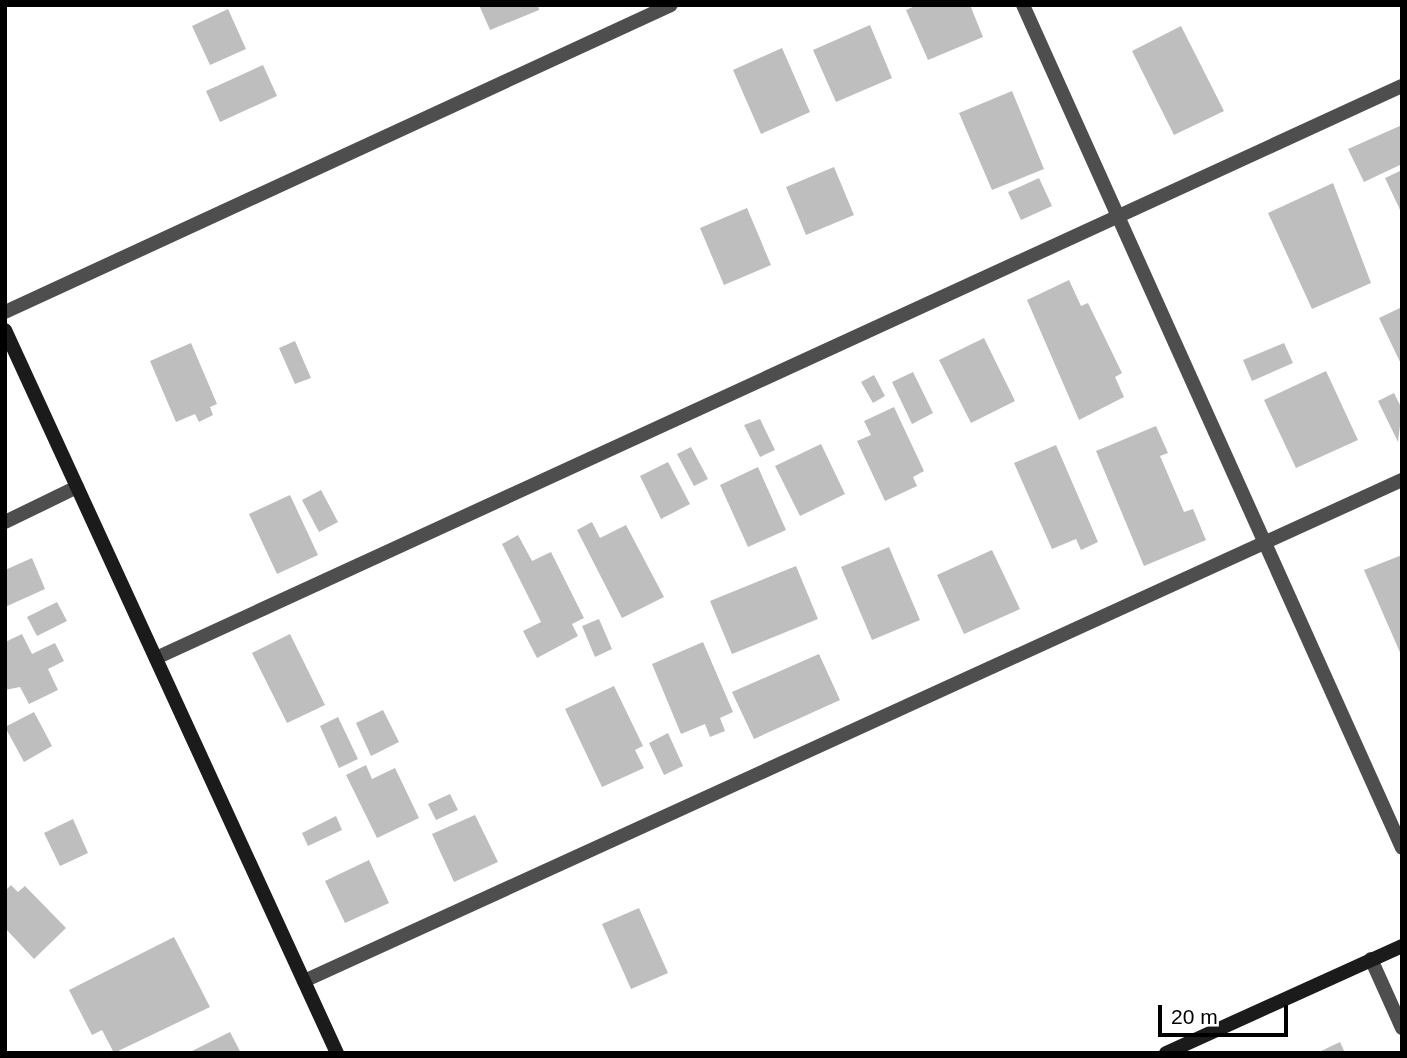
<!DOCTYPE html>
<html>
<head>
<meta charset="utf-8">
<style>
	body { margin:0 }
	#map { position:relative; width:1407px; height:1058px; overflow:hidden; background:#fff; font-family:Arial,sans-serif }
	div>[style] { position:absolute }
	.building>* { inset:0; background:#bebebe }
	.street>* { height:14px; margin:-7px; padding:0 7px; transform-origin:7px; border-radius:7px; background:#4e4e4e }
	.secondary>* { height:14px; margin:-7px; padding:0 7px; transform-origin:7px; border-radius:7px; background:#1b1b1b }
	span { translate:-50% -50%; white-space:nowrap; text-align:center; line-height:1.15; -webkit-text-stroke:6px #fff; paint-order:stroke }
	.frame { position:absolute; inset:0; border:7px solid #000; pointer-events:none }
	.scale { position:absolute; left:1158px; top:1005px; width:130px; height:32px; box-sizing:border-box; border:4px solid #000; border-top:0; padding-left:9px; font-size:21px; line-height:24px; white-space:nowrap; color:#000; -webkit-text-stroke:5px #fff; paint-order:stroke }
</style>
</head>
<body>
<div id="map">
	<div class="building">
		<i style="clip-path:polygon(479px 5px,538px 5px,539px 10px,490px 30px)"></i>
		<i style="clip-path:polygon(917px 5px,970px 5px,983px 37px,928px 60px,906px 10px)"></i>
		<i style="clip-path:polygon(228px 9px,246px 49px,210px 65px,192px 26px)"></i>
		<i style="clip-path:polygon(870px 25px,892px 78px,836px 102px,813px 50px)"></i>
		<i style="clip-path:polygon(1181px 26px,1224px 111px,1174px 135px,1132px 51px)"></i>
		<i style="clip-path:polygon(782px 48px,810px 112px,761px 134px,733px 70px)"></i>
		<i style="clip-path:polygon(263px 65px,277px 96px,220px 122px,206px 91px)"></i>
		<i style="clip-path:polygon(1012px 91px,1044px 169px,992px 190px,959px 113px)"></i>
		<i style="clip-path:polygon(1402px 125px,1402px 164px,1364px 182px,1348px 149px)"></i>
		<i style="clip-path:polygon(834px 167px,854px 215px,806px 235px,786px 187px)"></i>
		<i style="clip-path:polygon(1402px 170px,1402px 214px,1385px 178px)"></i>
		<i style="clip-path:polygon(1039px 178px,1052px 206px,1021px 220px,1008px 192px)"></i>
		<i style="clip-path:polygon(1333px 183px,1371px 283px,1312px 309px,1268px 213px)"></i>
		<i style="clip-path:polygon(747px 208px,771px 265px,724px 285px,700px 228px)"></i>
		<i style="clip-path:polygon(1069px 280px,1081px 306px,1088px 303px,1122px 373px,1115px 377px,1124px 397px,1079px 420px,1027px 300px)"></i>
		<i style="clip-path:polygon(1402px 307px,1402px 366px,1379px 318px)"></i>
		<i style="clip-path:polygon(984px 338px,1015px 401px,971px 423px,939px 360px)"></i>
		<i style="clip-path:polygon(295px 341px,311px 378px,295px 384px,279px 348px)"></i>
		<i style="clip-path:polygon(191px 343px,217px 404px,210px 407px,213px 415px,199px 422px,195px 414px,176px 422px,150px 361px)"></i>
		<i style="clip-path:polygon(1284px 343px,1293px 363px,1252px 381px,1243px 360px)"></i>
		<i style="clip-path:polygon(1326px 371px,1358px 440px,1296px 468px,1264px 400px)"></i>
		<i style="clip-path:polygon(913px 372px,933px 413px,912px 424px,892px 382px)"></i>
		<i style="clip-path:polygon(874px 375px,885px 396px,873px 403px,861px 382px)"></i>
		<i style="clip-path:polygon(1394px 393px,1402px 409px,1398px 442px,1378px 401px)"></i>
		<i style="clip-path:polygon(894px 407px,924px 471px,913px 477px,917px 486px,885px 501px,857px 441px,871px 435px,864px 421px)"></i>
		<i style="clip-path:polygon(760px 419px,775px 450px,760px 457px,744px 425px)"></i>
		<i style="clip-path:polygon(1156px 426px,1168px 453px,1160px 456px,1184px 512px,1193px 509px,1206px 540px,1144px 566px,1096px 451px)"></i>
		<i style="clip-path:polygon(821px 444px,845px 494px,800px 516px,775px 466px)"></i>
		<i style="clip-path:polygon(1056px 445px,1098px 542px,1081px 550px,1076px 539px,1052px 549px,1014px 463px)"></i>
		<i style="clip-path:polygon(691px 447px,708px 479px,694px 486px,677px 454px)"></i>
		<i style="clip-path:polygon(668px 462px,690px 504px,661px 519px,640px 476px)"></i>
		<i style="clip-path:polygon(758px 467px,786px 530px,748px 547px,720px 485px)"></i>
		<i style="clip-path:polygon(321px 490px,338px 522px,319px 532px,302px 500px)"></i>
		<i style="clip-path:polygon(290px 495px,318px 555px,277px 574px,249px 514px)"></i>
		<i style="clip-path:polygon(592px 522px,600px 538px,626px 525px,664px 597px,622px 618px,577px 530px)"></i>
		<i style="clip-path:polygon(518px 535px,532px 561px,551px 552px,584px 618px,572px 624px,578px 636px,537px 658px,523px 631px,541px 622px,502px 544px)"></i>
		<i style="clip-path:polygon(889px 547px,920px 620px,872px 640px,841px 567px)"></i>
		<i style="clip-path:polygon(992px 550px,1020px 609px,964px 634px,937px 575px)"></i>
		<i style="clip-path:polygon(1402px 555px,1402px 657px,1364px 570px)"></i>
		<i style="clip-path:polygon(32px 558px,45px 589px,5px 607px,5px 570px)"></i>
		<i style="clip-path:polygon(796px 566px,818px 619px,732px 654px,710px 601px)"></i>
		<i style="clip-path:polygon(57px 602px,67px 621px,37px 636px,27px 617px)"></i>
		<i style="clip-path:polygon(599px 619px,612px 649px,595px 657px,582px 626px)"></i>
		<i style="clip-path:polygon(22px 634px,32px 654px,55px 643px,64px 661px,48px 669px,58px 690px,29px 704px,20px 687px,5px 690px,5px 642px)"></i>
		<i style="clip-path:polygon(290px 634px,325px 705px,287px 723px,252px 653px)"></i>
		<i style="clip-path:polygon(703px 642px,733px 712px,720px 718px,725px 731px,710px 737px,705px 724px,681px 734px,652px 664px)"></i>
		<i style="clip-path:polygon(819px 654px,840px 700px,754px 739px,732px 692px)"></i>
		<i style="clip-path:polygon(614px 686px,643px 746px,635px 750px,644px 768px,602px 787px,565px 709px)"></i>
		<i style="clip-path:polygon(383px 710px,399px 742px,371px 756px,356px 723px)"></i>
		<i style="clip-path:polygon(34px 712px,52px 746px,24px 762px,5px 727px)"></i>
		<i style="clip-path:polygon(338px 717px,358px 759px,339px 768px,320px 726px)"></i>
		<i style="clip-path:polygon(668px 733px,683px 766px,664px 775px,649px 743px)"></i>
		<i style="clip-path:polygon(366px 765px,372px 779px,395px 768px,419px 818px,377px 838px,346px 775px)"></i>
		<i style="clip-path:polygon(450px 794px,458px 810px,436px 820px,428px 804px)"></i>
		<i style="clip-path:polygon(475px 815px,498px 862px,454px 882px,432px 834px)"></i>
		<i style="clip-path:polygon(336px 816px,342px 830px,308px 846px,302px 833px)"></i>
		<i style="clip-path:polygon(73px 819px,88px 853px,60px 866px,44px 833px)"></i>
		<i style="clip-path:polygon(369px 860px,389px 903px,345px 923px,325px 881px)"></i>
		<i style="clip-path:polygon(11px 885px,18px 892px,25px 886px,66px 928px,34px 959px,5px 928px,5px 891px)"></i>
		<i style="clip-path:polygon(639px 908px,668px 973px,631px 989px,602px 924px)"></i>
		<i style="clip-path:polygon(174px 937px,210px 1007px,114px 1053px,102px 1030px,92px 1035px,69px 990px)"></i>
		<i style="clip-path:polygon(230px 1032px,241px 1053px,188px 1053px)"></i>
		<i style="clip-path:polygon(1340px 1042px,1345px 1053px,1317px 1053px)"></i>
	</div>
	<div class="street">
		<i style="left:1023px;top:5px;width:924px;rotate:65.79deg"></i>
		<i style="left:5px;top:312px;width:733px;rotate:-24.75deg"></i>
		<i style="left:5px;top:522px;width:80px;rotate:-25.9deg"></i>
		<i style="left:156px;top:658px;width:1371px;rotate:-24.66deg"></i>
		<i style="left:1371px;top:959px;width:76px;rotate:65.8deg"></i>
		<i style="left:304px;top:981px;width:1207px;rotate:-24.53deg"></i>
	</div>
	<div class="secondary">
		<i style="left:5px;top:330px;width:796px;rotate:65.34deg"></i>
		<i style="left:1166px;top:1053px;width:259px;rotate:-24.4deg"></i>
	</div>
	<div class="frame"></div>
	<div class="scale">20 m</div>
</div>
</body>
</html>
